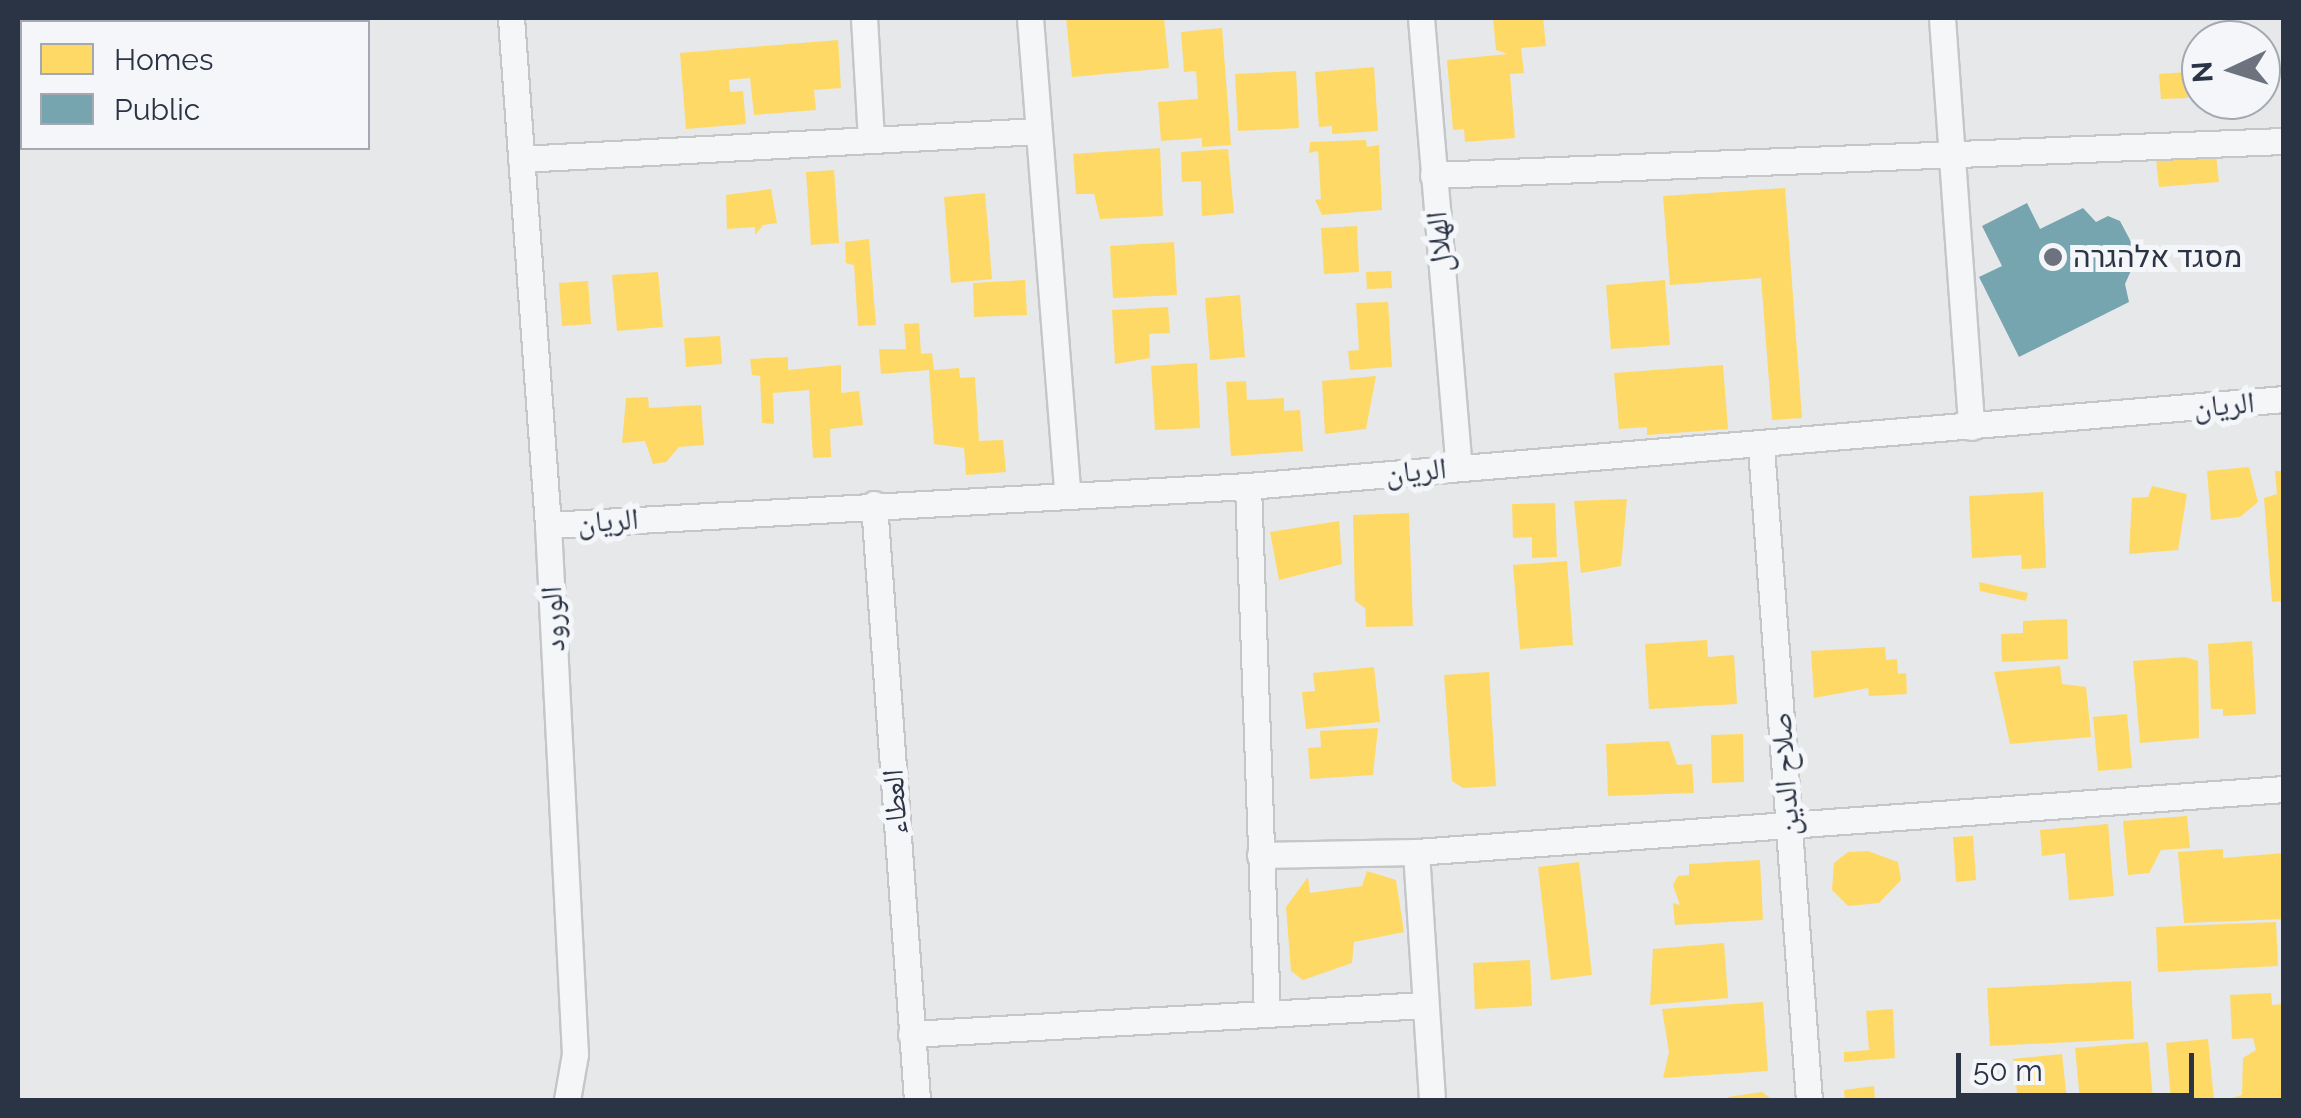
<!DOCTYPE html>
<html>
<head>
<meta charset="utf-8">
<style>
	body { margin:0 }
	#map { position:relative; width:2301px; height:1118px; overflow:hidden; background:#e6e8ea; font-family:Raleway,"Noto Naskh Arabic",Heebo,sans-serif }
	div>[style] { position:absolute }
	.homes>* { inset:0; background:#ffd966 }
	.public>* { inset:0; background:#76a5af }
	.roads { filter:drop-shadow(2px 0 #c4c6c8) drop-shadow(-2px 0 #c4c6c8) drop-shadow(0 2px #c4c6c8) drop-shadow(0 -2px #c4c6c8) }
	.street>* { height:25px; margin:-12.5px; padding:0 12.5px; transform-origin:12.5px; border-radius:12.5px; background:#f5f6f7 }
	.dots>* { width:28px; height:28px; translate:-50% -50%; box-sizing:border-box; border:5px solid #f4f6f9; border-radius:50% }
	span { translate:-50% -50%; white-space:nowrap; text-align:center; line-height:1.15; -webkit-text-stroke:10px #f4f6f9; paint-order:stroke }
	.street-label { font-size:30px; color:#2b3445 }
	.poi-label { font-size:30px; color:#2b3445 }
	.left { translate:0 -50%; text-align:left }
	.frame { position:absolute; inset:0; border:20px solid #2b3445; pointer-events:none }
	.legend { position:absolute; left:20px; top:20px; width:350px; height:130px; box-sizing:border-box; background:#f4f6f9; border:2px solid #a4a8b1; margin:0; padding:12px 18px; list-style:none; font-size:30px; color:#2b3445 }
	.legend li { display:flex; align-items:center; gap:20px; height:50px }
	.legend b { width:50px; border:2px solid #a4a8b1 }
	.north { position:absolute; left:2181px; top:20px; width:100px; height:100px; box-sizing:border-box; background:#f4f6f9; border:2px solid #a4a8b1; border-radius:50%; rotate:266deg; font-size:28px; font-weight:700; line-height:40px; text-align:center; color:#2b3445 }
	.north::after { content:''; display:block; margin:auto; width:35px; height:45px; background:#6c737f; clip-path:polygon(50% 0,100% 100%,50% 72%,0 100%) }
	.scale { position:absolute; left:1956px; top:1053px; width:238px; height:45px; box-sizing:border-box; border:5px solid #2b3445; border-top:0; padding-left:12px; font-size:30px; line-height:35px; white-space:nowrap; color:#2b3445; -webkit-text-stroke:8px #f4f6f9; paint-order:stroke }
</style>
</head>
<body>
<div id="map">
	<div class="homes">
		<i style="clip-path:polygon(1066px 18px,1164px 18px,1169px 68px,1072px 77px)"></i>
		<i style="clip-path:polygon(1493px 18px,1543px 18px,1546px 46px,1521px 48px,1524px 73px,1510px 74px,1515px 138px,1465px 142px,1464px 129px,1453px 130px,1447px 60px,1508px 54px,1496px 50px)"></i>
		<i style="clip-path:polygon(1222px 28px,1231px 145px,1202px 147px,1202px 138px,1161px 141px,1158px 102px,1198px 99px,1196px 71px,1184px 72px,1181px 32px)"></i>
		<i style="clip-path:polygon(838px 40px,841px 88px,814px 90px,816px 110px,754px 115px,750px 78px,729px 80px,730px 92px,743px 91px,746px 124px,686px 129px,680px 53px)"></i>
		<i style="clip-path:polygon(1374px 67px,1378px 131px,1332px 134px,1332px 126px,1319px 127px,1315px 72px)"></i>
		<i style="clip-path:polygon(1296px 71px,1299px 128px,1238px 131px,1235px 74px)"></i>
		<i style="clip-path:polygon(2187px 72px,2188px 98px,2161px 99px,2159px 74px)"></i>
		<i style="clip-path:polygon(1366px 140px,1367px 147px,1379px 145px,1382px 210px,1322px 215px,1315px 200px,1321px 199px,1318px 151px,1309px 153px,1310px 142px)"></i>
		<i style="clip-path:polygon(1160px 148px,1163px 216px,1100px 219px,1094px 194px,1076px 194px,1073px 154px)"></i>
		<i style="clip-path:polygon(1228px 149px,1234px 213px,1202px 216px,1201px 181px,1182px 182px,1181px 152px)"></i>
		<i style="clip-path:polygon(2216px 154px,2219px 182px,2159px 187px,2156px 159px)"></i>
		<i style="clip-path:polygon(834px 170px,839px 243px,811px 245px,806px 172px)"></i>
		<i style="clip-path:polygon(1785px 188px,1802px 418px,1772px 420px,1761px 278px,1670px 285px,1663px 196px)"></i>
		<i style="clip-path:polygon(771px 189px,777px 223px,763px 225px,755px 235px,755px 227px,727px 229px,726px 195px)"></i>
		<i style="clip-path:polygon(985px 193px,992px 279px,951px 283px,944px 197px)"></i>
		<i style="clip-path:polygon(1357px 226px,1359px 272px,1324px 274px,1321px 228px)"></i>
		<i style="clip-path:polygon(869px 239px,876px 325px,858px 326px,854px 265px,846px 263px,845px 242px)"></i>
		<i style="clip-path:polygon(1174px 242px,1177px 295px,1113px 298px,1110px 246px)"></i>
		<i style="clip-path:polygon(1391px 271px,1392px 288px,1367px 289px,1366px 272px)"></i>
		<i style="clip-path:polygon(658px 272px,663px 327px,617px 331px,612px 275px)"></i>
		<i style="clip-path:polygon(1025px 280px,1027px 315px,974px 317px,973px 283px)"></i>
		<i style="clip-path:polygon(1665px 280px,1670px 345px,1611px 349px,1606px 285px)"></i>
		<i style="clip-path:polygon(588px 281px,591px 324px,562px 326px,559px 283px)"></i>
		<i style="clip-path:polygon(1240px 295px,1245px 357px,1210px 360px,1205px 298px)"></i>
		<i style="clip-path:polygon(1388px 302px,1392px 367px,1350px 370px,1348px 351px,1359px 350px,1356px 303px)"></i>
		<i style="clip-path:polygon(1168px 307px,1170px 333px,1149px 334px,1150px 358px,1115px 364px,1112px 310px)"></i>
		<i style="clip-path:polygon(919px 323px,921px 354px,932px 353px,934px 370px,959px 368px,960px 378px,975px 377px,979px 441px,1003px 440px,1006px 472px,966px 475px,964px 448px,934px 444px,929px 370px,881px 374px,879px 349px,906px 349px,904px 324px)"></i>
		<i style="clip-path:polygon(720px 336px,722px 364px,686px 367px,684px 338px)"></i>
		<i style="clip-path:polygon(788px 357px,788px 370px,841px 365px,841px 393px,859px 391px,863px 425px,830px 429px,831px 457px,813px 458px,809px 390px,773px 393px,774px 424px,762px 423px,760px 376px,752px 375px,750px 359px)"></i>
		<i style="clip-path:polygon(1197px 363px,1200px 428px,1155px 430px,1151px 366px)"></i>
		<i style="clip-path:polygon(1723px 365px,1728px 429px,1647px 435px,1647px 427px,1619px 429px,1614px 373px)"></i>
		<i style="clip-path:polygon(1376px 376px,1366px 429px,1325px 434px,1322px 381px)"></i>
		<i style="clip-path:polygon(1246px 381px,1247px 400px,1284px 398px,1284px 411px,1300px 410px,1303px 451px,1231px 456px,1226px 382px)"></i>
		<i style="clip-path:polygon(648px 397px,649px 408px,701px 405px,704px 445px,679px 447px,666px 462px,653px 464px,645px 441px,622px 443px,626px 398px)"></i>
		<i style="clip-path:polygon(2249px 467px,2258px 502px,2240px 517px,2211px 520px,2207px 471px)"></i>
		<i style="clip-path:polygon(2275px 471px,2284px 471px,2284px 601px,2272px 602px,2264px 498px,2277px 494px)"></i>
		<i style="clip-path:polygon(2152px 486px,2187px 494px,2178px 550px,2129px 554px,2132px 498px,2148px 497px)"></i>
		<i style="clip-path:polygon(2043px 492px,2046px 568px,2022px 569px,2021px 555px,1972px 558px,1969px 496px)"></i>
		<i style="clip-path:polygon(1627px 499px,1621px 566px,1581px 573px,1574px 501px)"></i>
		<i style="clip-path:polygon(1555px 503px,1557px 557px,1532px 558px,1532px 537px,1513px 538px,1512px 504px)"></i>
		<i style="clip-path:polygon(1409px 513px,1413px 626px,1366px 627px,1365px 608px,1355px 601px,1353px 515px)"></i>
		<i style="clip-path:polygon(1339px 521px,1342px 564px,1279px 580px,1270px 532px)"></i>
		<i style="clip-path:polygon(1567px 561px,1573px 645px,1520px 649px,1513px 565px)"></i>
		<i style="clip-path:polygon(1979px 582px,2028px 593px,2026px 601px,1980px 591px)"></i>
		<i style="clip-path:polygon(2067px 619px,2068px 659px,2002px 662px,2001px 634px,2023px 633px,2023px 621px)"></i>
		<i style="clip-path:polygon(1707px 640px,1708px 657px,1734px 655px,1737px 704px,1649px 709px,1645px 644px)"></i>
		<i style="clip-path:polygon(2252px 641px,2256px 714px,2223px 716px,2223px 709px,2211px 709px,2208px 644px)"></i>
		<i style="clip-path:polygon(1885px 647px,1886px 660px,1897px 659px,1898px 674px,1906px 673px,1907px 694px,1869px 696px,1868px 688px,1814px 698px,1811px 651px)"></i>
		<i style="clip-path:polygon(2185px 657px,2198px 661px,2199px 738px,2140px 743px,2133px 661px)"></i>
		<i style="clip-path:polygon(2060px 666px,2062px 684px,2086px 687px,2091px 737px,2010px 744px,1994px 672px)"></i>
		<i style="clip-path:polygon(1374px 667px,1380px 722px,1306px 729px,1302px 692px,1315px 691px,1313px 673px)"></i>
		<i style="clip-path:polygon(1489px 672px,1496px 786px,1463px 788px,1452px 781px,1444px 675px)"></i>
		<i style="clip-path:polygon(2127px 714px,2132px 768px,2098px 771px,2093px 717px)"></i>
		<i style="clip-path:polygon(1378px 728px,1373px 775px,1310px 779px,1308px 748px,1321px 747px,1320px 731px)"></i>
		<i style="clip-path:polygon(1743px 734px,1744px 782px,1712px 783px,1711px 735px)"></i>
		<i style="clip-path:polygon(1669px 741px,1677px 765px,1692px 764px,1694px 793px,1608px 796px,1606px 744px)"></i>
		<i style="clip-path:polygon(2187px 816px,2190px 848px,2161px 850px,2149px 873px,2128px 875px,2123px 821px)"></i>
		<i style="clip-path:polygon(2108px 824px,2114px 896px,2069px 900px,2065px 853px,2042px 856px,2040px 830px)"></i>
		<i style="clip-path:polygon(1973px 836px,1976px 880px,1956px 882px,1953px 837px)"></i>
		<i style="clip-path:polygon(2223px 849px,2223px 858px,2284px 853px,2284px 919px,2184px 923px,2178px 852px)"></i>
		<i style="clip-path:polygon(1868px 851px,1898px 862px,1901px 880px,1879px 903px,1848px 906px,1832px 890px,1834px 863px,1848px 852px)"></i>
		<i style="clip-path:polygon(1760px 860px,1763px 920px,1675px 925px,1673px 903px,1680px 905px,1673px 885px,1678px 876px,1689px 875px,1689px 864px)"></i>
		<i style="clip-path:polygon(1579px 862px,1592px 975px,1551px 980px,1538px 867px)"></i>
		<i style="clip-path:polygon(1367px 871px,1396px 880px,1404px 932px,1354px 942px,1352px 963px,1303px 980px,1291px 971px,1286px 907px,1308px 877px,1310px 893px,1362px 886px)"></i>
		<i style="clip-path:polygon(2276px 922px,2278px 966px,2158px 972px,2156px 927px)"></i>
		<i style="clip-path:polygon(1724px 943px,1728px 998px,1650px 1005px,1653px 949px)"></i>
		<i style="clip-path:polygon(1530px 960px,1532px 1006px,1475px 1009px,1473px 963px)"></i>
		<i style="clip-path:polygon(2131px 981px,2134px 1039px,1990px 1046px,1987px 988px)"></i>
		<i style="clip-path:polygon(2271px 993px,2272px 1005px,2283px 1004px,2284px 1100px,2225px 1100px,2242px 1095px,2243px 1058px,2256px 1050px,2253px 1038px,2232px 1039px,2230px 995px)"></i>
		<i style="clip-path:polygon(1763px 1002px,1768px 1071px,1663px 1078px,1669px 1052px,1662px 1009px)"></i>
		<i style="clip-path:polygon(1893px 1009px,1895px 1058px,1844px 1062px,1844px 1052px,1869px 1050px,1866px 1011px)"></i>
		<i style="clip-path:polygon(2208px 1039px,2214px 1100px,2171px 1100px,2166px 1043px)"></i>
		<i style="clip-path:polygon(2148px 1042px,2153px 1100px,2080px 1100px,2075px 1048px)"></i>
		<i style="clip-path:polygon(2062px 1054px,2067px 1100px,2018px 1100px,2013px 1059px)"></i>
		<i style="clip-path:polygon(1874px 1086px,1875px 1100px,1845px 1100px,1844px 1090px)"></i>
		<i style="clip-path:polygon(1762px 1092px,1773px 1100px,1729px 1100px,1728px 1097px)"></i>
	</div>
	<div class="public">
		<i style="clip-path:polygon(2027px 203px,2040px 229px,2083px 208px,2096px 222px,2108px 216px,2120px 221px,2138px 255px,2125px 284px,2129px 302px,2019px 357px,1979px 277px,2002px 266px,1982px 226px)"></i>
	</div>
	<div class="roads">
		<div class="street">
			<i style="left:511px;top:18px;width:508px;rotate:85.83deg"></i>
			<i style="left:548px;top:525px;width:530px;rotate:87.08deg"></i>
			<i style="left:575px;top:1054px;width:47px;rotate:99.9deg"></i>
			<i style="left:864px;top:18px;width:120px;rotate:86.7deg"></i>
			<i style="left:1030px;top:18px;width:475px;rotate:85.5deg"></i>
			<i style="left:1421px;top:18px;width:451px;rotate:85.2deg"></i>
			<i style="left:1942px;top:18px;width:410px;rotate:85.9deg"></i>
			<i style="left:521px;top:159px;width:518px;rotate:-3.1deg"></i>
			<i style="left:1433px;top:175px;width:852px;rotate:-2.29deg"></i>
			<i style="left:1761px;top:447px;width:655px;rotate:85.8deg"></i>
			<i style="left:1248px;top:486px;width:527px;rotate:87.94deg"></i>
			<i style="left:874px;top:504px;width:598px;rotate:85.87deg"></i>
			<i style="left:548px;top:525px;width:701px;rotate:-3.19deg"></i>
			<i style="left:1248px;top:486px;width:1040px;rotate:-4.8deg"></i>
			<i style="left:1416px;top:852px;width:249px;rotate:86.3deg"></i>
			<i style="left:1260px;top:855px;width:156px;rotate:-1.1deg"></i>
			<i style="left:1416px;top:852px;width:870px;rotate:-4.15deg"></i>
			<i style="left:911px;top:1034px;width:515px;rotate:-3.23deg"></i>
		</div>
	</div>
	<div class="dots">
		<i style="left:2053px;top:257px;background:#6c737f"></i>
	</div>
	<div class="street-label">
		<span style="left:1439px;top:242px;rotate:-95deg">الهلال</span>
		<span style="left:2224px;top:405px;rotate:-5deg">الريان</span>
		<span style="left:1416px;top:471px;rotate:-5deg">الريان</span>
		<span style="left:608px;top:521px;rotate:-4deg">الريان</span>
		<span style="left:553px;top:619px;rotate:-93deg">الورود</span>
		<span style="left:1785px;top:774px;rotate:-94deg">صلاح الدين</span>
		<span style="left:895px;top:802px;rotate:-94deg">العطاء</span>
	</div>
	<div class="poi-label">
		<span class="left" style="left:2073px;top:257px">מסגד אלהגרה</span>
	</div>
	<div class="frame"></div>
	<ul class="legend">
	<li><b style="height:28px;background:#ffd966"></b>Homes</li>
	<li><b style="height:28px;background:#76a5af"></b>Public</li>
	</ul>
	<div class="north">N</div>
	<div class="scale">50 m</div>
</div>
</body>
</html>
